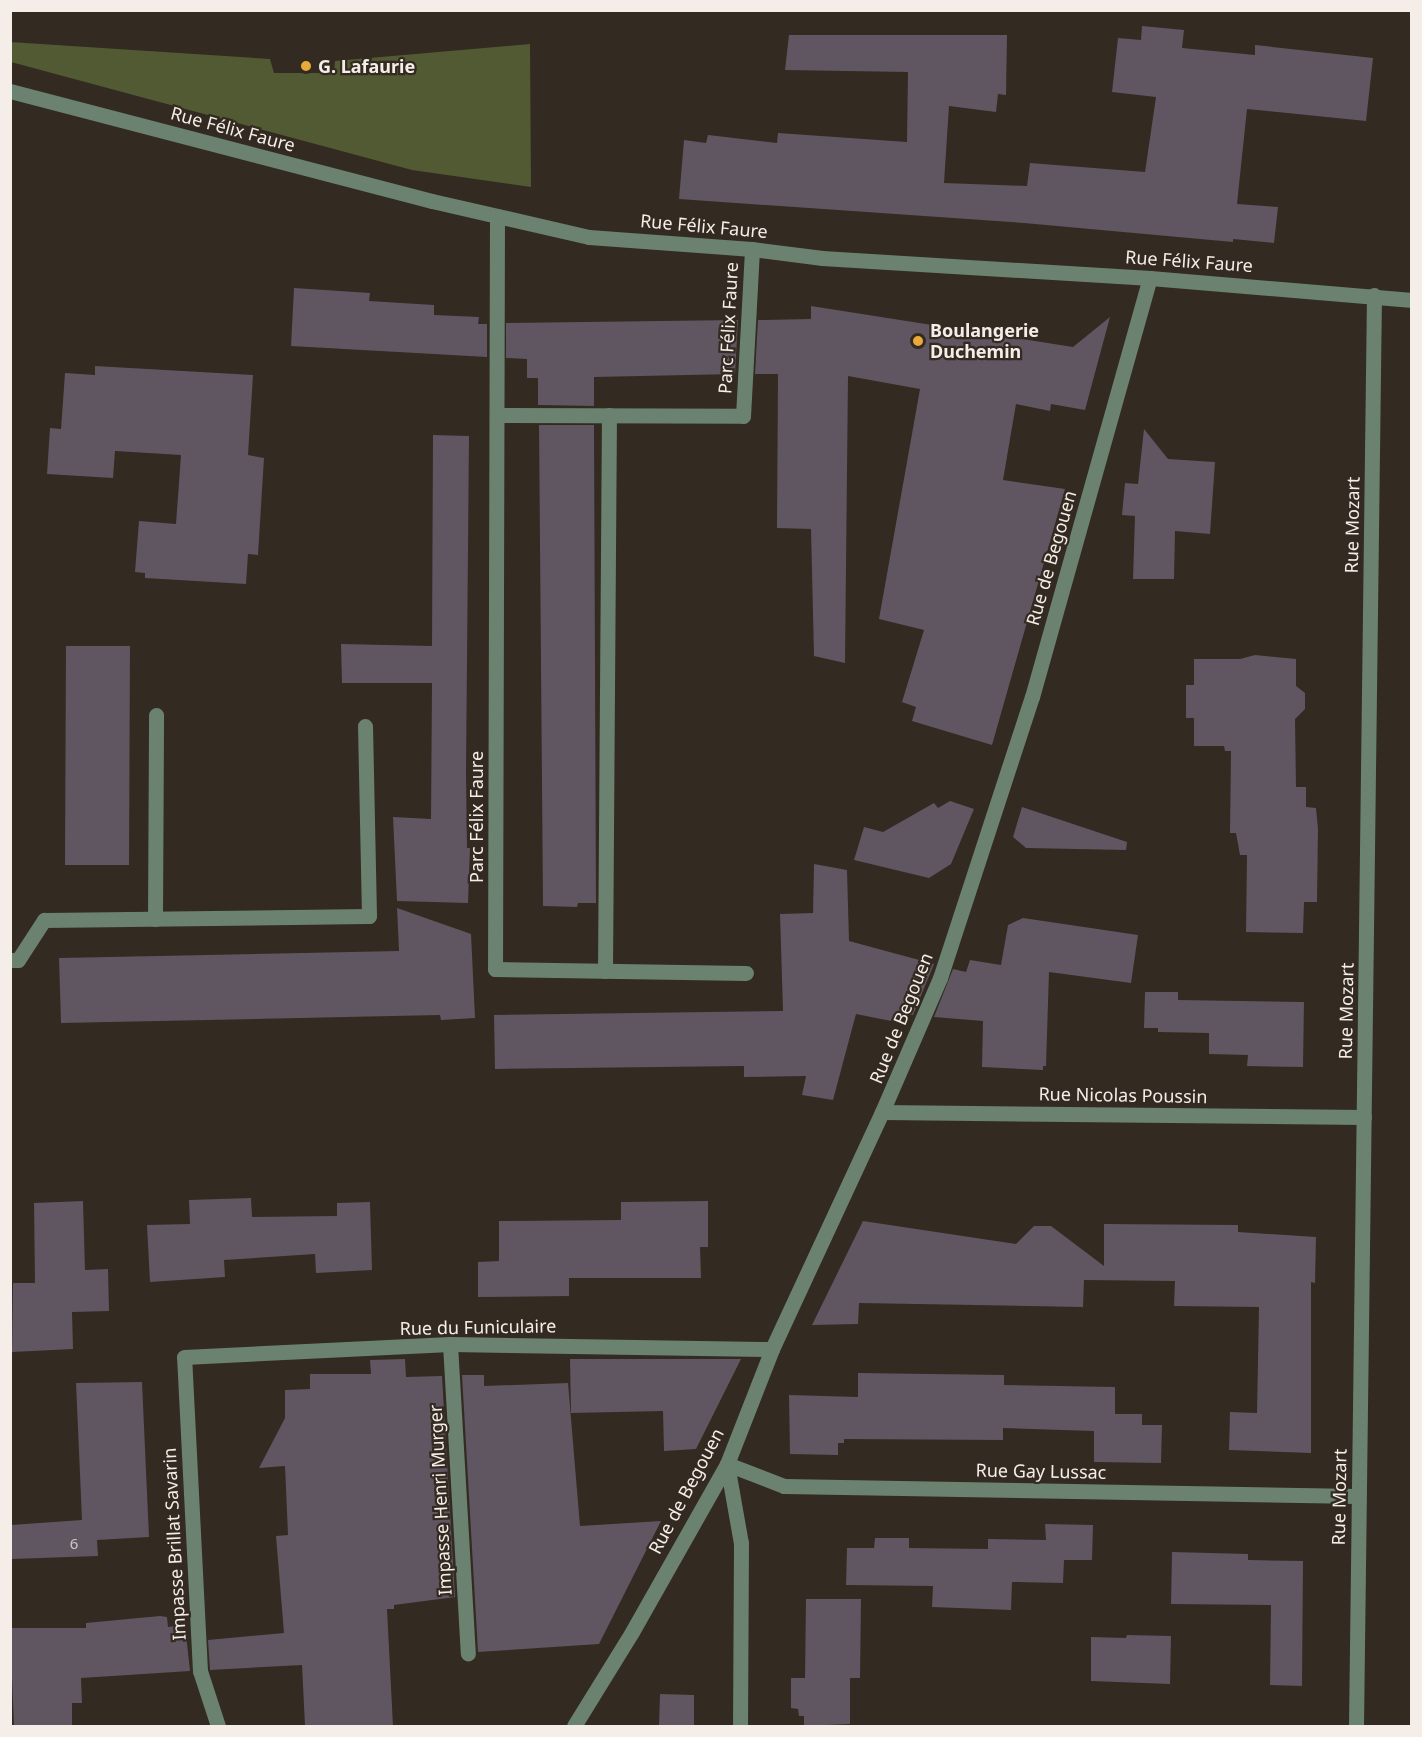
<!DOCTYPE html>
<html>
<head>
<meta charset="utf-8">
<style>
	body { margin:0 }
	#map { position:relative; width:1422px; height:1737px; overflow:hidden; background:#332a21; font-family:"Noto Sans",sans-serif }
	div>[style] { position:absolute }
	.green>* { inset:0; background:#515a32 }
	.building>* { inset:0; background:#5f5661 }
	.minor>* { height:15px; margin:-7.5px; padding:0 7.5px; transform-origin:7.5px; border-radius:7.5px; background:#6b8270 }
	.dots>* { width:16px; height:16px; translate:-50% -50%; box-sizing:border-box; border:3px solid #332a21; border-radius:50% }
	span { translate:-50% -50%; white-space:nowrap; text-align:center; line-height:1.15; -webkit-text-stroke:4.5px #332a21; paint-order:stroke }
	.number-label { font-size:15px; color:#cfc7c6 }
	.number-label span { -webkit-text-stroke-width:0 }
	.poi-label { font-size:18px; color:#f4ede8; font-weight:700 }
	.left { translate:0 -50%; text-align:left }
	.street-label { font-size:18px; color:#f4ede8 }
	.frame { position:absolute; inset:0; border:12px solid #f4ede8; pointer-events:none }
</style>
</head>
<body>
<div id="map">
	<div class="green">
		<i style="clip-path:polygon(10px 42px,270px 59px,274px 73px,334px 73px,335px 61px,530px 44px,531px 187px,412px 170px,11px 62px)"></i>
	</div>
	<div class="building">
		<i style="clip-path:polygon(1142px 26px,1184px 30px,1182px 48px,1255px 55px,1255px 45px,1373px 58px,1366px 121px,1247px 109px,1237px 204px,1278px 207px,1274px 243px,1233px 239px,1233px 242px,1024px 223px,679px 199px,684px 140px,706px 143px,708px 135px,777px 143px,778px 133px,907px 142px,908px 72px,785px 70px,789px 35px,1007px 35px,1006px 95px,998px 94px,996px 112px,949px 106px,944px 183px,1027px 186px,1030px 163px,1145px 172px,1156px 97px,1112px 92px,1118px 38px,1141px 40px)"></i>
		<i style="clip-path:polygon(294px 288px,370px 293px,369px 301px,434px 305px,434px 315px,479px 317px,478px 324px,487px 324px,487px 357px,291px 346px)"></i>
		<i style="clip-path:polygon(811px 306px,1073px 347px,1110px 317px,1085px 410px,1051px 404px,1050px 411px,1016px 404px,1003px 480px,1065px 489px,992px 745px,912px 721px,916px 707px,902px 702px,924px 630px,879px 619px,920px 389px,848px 376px,845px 663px,814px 656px,811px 529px,777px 528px,778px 374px,755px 374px,758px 320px,811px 319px)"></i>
		<i style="clip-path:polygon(738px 320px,735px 374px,594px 377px,594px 406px,538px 405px,538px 378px,527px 378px,527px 359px,506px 358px,506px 323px)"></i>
		<i style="clip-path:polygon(95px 366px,253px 375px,248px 455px,264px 458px,258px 555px,248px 554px,246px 584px,145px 578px,145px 573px,135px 572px,139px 521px,176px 524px,181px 455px,115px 451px,113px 478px,47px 474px,50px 428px,61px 429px,65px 373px,95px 375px)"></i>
		<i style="clip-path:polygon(539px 425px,594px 425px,596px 903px,578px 903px,577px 907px,543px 906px)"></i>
		<i style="clip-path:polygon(1144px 429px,1168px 459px,1215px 462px,1210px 534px,1175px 531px,1174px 579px,1133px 579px,1135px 516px,1122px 515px,1125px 483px,1138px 484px)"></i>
		<i style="clip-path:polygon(433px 435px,469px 436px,466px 773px,467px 848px,470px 848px,468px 903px,397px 901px,393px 817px,431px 819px,432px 683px,342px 683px,341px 644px,432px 646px)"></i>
		<i style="clip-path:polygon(66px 646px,130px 646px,129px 865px,65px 865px)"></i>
		<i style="clip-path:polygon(1255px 655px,1296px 659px,1296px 686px,1305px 693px,1305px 709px,1295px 719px,1296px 787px,1306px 787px,1306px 807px,1316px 808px,1318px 829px,1317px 902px,1304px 902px,1303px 933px,1246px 932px,1247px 855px,1240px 855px,1236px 833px,1230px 833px,1231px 751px,1225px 751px,1224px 746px,1194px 746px,1194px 718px,1186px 718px,1186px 685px,1194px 685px,1194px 659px,1240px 659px)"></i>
		<i style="clip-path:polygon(950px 801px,974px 809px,951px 864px,929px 878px,854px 860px,864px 827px,883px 832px,934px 803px,938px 808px)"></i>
		<i style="clip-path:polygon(1022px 807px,1127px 842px,1126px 850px,1026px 848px,1013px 837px)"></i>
		<i style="clip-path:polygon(814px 864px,847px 870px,849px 941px,934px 964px,913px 1015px,894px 1014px,891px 1021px,856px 1014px,833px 1100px,802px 1095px,806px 1076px,744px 1077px,744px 1066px,495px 1069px,494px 1015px,783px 1011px,780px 914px,813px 913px)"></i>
		<i style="clip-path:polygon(397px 908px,471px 934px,475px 1018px,441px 1020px,440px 1015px,61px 1023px,59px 958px,399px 951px)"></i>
		<i style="clip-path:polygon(1023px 918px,1138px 935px,1131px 983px,1049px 972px,1046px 1066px,1043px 1066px,1043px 1070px,982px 1067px,983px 1021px,934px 1017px,953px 969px,966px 972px,970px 960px,1001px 965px,1008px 925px)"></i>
		<i style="clip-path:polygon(1145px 992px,1178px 992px,1178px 1000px,1304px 1002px,1303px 1067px,1247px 1066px,1248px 1055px,1209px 1054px,1209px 1033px,1158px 1032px,1158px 1028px,1144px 1028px)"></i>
		<i style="clip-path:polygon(251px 1198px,252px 1217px,337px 1216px,337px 1203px,370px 1202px,372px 1270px,316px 1273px,315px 1254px,224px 1260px,225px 1277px,150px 1282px,147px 1225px,190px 1224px,189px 1200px)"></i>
		<i style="clip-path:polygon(83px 1201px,85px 1270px,108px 1269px,109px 1311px,72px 1312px,73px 1349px,12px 1352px,13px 1283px,35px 1283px,34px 1203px)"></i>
		<i style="clip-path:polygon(708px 1201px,708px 1247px,700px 1247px,701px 1278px,569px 1278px,569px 1296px,478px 1297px,478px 1262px,499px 1261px,499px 1221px,621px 1220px,621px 1202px)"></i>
		<i style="clip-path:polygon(863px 1221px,1016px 1244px,1034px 1226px,1051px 1226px,1104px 1266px,1104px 1224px,1238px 1225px,1238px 1232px,1316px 1237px,1315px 1283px,1311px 1282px,1311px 1453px,1229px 1450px,1230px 1412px,1257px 1413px,1259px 1307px,1174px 1306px,1175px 1281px,1084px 1280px,1083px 1307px,859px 1303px,858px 1324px,812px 1325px)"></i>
		<i style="clip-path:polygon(405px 1359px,406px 1377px,442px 1376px,455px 1597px,394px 1605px,394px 1609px,387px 1609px,393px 1726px,305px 1726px,302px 1665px,210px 1670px,208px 1640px,284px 1633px,276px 1536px,288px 1535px,285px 1466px,259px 1468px,285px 1418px,285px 1390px,310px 1389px,310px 1374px,371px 1374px,370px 1360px)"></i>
		<i style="clip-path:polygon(570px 1359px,741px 1359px,696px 1449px,664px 1451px,663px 1411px,571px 1413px)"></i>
		<i style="clip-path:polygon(858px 1373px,1004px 1375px,1004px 1385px,1115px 1387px,1115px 1414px,1142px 1414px,1142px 1425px,1162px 1425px,1161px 1463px,1094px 1462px,1094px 1431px,1003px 1428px,1003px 1440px,844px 1439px,844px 1443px,838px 1443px,838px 1455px,790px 1454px,789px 1395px,858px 1397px)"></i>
		<i style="clip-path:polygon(462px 1375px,484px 1375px,484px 1386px,568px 1383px,580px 1526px,661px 1521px,599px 1644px,478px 1652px)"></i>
		<i style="clip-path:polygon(142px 1382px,149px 1537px,97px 1540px,98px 1556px,12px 1559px,11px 1525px,82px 1520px,76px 1383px)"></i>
		<i style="clip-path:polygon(1045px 1524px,1093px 1525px,1092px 1560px,1064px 1560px,1063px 1583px,1012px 1582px,1011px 1610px,932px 1607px,933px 1586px,846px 1585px,847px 1548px,874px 1548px,875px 1538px,909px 1538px,909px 1548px,988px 1549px,988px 1539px,1046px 1540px)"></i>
		<i style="clip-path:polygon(1172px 1552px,1248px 1554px,1248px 1560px,1303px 1561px,1302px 1686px,1270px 1685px,1271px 1605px,1171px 1604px)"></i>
		<i style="clip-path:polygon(806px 1599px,861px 1599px,860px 1678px,850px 1678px,850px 1724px,804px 1726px,804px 1716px,799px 1716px,798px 1709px,791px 1708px,791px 1678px,805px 1678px)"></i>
		<i style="clip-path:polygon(160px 1616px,167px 1617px,168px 1627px,185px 1625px,190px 1671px,81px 1678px,82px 1703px,72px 1703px,72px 1726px,14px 1726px,10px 1628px,86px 1628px,86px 1623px)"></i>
		<i style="clip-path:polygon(1127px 1635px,1171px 1636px,1170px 1684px,1091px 1681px,1091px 1637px,1126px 1638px)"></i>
		<i style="clip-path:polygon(660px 1694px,694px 1695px,694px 1726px,659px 1726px)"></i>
	</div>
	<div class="minor">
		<i style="left:10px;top:91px;width:436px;rotate:14.6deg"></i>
		<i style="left:432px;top:201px;width:161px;rotate:12.9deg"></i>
		<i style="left:589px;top:237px;width:163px;rotate:4.2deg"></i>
		<i style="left:752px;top:249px;width:71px;rotate:7.3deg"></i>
		<i style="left:822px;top:258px;width:329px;rotate:3.5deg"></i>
		<i style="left:1150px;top:278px;width:263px;rotate:4.8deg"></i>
		<i style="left:497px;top:216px;width:753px;rotate:90.15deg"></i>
		<i style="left:495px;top:969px;width:251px;rotate:0.9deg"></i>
		<i style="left:497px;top:415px;width:246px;rotate:0.2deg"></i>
		<i style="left:743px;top:416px;width:167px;rotate:-86.9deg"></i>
		<i style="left:155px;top:919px;width:204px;rotate:-89.7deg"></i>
		<i style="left:10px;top:960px;width:8px"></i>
		<i style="left:18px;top:960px;width:48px;rotate:-57deg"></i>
		<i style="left:44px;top:920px;width:325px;rotate:-0.7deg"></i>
		<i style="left:369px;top:916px;width:190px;rotate:-91.2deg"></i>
		<i style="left:605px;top:971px;width:556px;rotate:-89.59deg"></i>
		<i style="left:882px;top:1112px;width:482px;rotate:0.6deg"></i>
		<i style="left:450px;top:1344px;width:310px;rotate:86.7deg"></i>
		<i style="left:727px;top:1464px;width:61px;rotate:21.1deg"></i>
		<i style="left:784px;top:1486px;width:574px;rotate:1deg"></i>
		<i style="left:727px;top:1464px;width:80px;rotate:80deg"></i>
		<i style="left:741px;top:1543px;width:183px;rotate:90.3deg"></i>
		<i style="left:218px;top:1726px;width:58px;rotate:-108.1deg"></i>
		<i style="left:200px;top:1671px;width:314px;rotate:-92.9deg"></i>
		<i style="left:184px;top:1357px;width:266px;rotate:-2.8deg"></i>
		<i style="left:450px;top:1344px;width:322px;rotate:0.9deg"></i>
		<i style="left:574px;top:1726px;width:110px;rotate:-58.3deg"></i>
		<i style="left:632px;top:1632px;width:193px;rotate:-60.5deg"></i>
		<i style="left:727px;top:1464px;width:123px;rotate:-68.6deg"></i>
		<i style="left:772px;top:1349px;width:261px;rotate:-65.1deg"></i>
		<i style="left:882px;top:1112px;width:146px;rotate:-66.6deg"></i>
		<i style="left:940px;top:978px;width:296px;rotate:-71.9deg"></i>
		<i style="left:1032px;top:697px;width:435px;rotate:-74.3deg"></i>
		<i style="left:1356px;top:1726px;width:1431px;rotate:-89.28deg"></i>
	</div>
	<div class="dots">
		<i style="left:306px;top:66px;background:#eaaa39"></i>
		<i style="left:918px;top:341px;background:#eaaa39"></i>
	</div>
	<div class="number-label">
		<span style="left:74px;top:1544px">6</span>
	</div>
	<div class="poi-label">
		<span class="left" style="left:318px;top:66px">G. Lafaurie</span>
		<span class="left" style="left:930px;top:341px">Boulangerie<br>Duchemin</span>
	</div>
	<div class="street-label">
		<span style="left:233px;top:129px;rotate:15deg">Rue Félix Faure</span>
		<span style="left:704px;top:226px;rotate:5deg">Rue Félix Faure</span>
		<span style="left:1189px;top:261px;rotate:4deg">Rue Félix Faure</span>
		<span style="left:728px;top:328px;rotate:-87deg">Parc Félix Faure</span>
		<span style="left:1352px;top:525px;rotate:-89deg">Rue Mozart</span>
		<span style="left:1051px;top:558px;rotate:-74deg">Rue de Begouen</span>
		<span style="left:476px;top:817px;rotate:-90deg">Parc Félix Faure</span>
		<span style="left:1346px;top:1011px;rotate:-89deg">Rue Mozart</span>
		<span style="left:901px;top:1018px;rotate:-68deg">Rue de Begouen</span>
		<span style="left:1123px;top:1095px;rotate:1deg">Rue Nicolas Poussin</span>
		<span style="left:478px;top:1327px;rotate:-1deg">Rue du Funiculaire</span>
		<span style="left:1041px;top:1471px;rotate:1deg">Rue Gay Lussac</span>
		<span style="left:686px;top:1491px;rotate:-62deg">Rue de Begouen</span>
		<span style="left:1339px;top:1497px;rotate:-89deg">Rue Mozart</span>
		<span style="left:440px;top:1500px;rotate:-93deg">Impasse Henri Murger</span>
		<span style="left:174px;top:1544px;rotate:-93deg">Impasse Brillat Savarin</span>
	</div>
	<div class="frame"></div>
</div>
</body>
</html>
